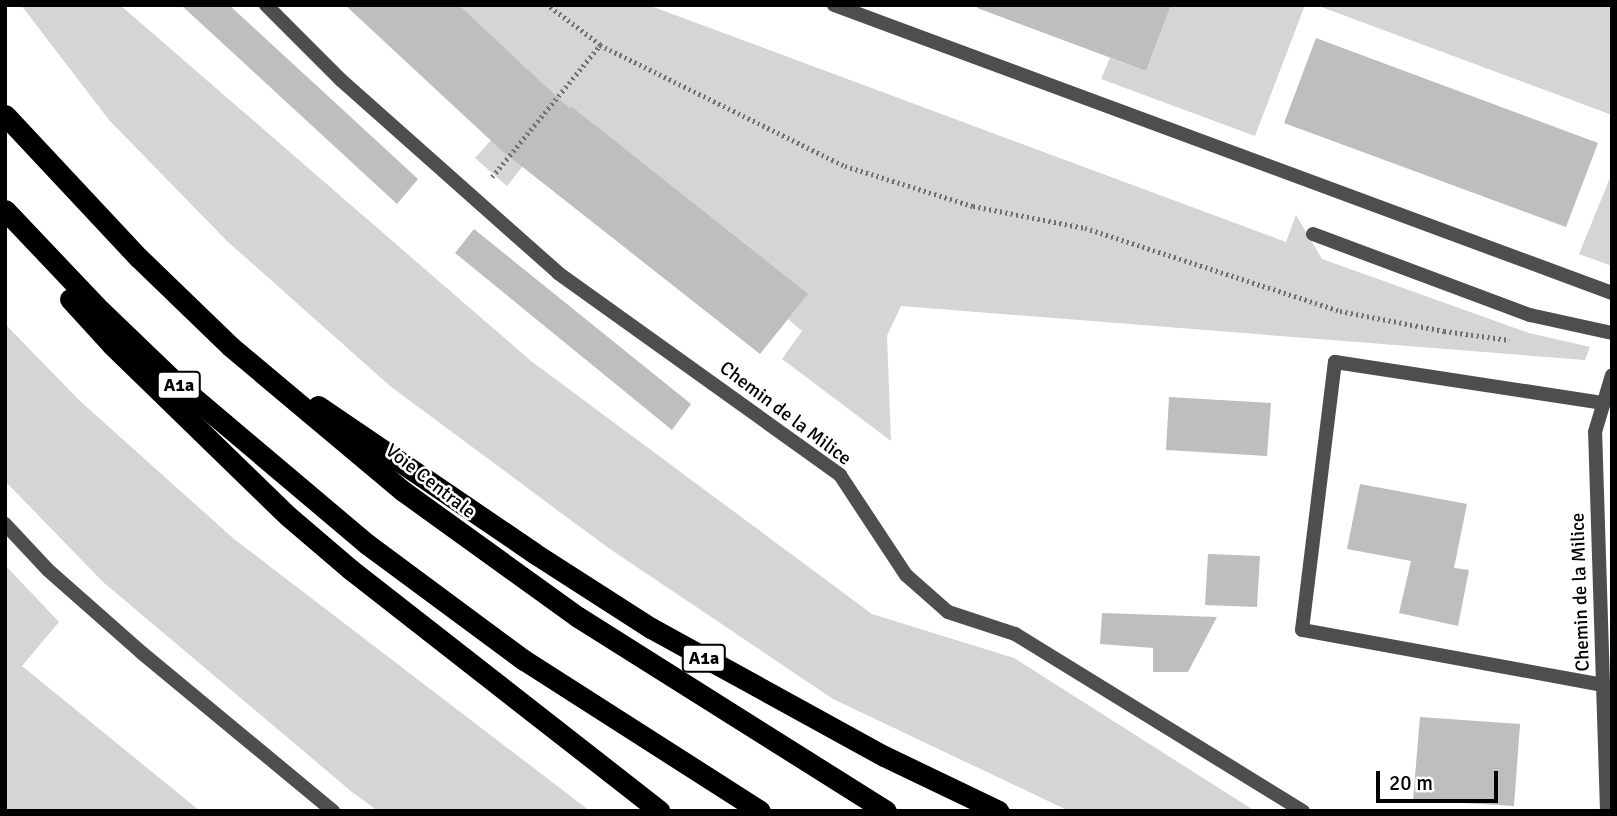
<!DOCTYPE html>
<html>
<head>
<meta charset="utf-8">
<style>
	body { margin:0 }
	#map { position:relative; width:1617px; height:816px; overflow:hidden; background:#fff; font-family:Signika,sans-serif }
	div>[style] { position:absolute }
	.green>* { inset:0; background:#d5d5d5 }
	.building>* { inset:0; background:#bebebe }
	.path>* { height:4.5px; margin-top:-2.25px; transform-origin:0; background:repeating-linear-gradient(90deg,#707070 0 2px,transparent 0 5.5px) }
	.service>* { height:14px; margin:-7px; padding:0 7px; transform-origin:7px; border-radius:7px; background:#4e4e4e }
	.minor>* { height:14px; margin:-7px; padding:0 7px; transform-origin:7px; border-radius:7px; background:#4e4e4e }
	.motorway>* { height:21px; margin:-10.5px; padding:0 10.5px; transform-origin:10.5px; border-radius:10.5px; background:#000 }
	span { translate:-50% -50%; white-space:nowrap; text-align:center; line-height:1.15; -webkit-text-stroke:5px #fff; paint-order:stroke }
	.shield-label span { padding:2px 5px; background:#fff; border:2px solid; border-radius:5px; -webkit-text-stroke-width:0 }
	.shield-label { font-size:18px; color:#000; font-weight:700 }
	.street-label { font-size:19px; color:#000 }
	.frame { position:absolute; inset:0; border:7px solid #000; pointer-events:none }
	.scale { position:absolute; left:1376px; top:771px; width:122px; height:32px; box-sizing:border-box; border:4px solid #000; border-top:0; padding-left:9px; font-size:21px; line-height:24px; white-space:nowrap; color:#000; -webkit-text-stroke:5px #fff; paint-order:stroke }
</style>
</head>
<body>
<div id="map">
	<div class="green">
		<i style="clip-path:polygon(21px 5px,120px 5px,531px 361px,872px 614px,1014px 658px,1255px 811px,1069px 811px,833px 699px,607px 547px,390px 386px,227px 241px,109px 120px)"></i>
		<i style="clip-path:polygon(459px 5px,648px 5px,1286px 242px,1296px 215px,1322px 259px,1529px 333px,1590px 347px,1585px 360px,901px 306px,887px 336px,891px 441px,782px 359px,802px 331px,788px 319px,807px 295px,571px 106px,507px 186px,475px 158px,542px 83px)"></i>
		<i style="clip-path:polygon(1171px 5px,1305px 5px,1255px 136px,1101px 79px,1110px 58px,1146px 71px)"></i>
		<i style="clip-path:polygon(1316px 5px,1612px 5px,1612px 115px)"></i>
		<i style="clip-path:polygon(1612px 173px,1612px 266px,1579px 254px)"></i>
		<i style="clip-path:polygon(5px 324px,80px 401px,234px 539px,590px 811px,378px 811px,352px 792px,103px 582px,5px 481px)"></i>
		<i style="clip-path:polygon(5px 565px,59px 622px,22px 666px,200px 811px,5px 811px)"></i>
	</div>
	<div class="building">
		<i style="clip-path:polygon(181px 5px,229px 5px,418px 179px,397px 204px)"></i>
		<i style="clip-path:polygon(345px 5px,459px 5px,569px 108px,571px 106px,808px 294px,760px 354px,501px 150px)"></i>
		<i style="clip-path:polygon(978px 5px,1171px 5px,1146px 71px,977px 8px)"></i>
		<i style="clip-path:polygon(1316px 38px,1598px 143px,1566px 227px,1284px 123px)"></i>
		<i style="clip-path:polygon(474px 229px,691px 404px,672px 430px,455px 253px)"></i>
		<i style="clip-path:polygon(1169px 397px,1271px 403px,1267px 456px,1166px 450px)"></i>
		<i style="clip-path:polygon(1360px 484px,1467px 504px,1454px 568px,1469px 570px,1458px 626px,1399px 613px,1411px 561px,1347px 549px)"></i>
		<i style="clip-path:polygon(1208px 554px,1260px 556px,1257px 607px,1205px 605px)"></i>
		<i style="clip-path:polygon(1102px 613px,1217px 617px,1188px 672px,1153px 672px,1153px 648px,1100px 644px)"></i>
		<i style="clip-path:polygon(1420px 717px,1520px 724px,1514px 806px,1413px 800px)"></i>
	</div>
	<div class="path">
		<i style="left:600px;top:45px;width:273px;rotate:26.3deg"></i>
		<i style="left:845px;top:166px;width:134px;rotate:17.4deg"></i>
		<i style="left:973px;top:206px;width:114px;rotate:11.1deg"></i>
		<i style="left:1085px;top:228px;width:268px;rotate:18deg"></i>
		<i style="left:1340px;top:311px;width:106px;rotate:10.9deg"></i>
		<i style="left:1444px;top:331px;width:66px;rotate:7.9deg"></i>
		<i style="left:492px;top:177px;width:171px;rotate:-50.7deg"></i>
		<i style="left:600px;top:45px;width:66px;rotate:-143deg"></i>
	</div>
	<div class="service">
		<i style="left:1313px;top:234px;width:232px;rotate:20.5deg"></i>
		<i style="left:1530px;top:315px;width:84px;rotate:12.4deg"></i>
		<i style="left:5px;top:524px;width:63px;rotate:46.9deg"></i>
		<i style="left:48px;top:570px;width:125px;rotate:41.4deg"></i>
		<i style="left:142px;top:653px;width:248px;rotate:39.6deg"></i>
		<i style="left:1603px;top:685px;width:306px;rotate:-169.6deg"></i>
		<i style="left:1302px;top:630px;width:270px;rotate:-83deg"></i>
		<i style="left:1335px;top:362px;width:272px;rotate:8.7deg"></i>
	</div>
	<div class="minor">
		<i style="left:266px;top:5px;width:106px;rotate:45deg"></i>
		<i style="left:341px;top:80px;width:290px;rotate:41.6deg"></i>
		<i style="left:558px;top:273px;width:347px;rotate:35.6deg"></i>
		<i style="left:840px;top:475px;width:120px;rotate:56.6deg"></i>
		<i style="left:906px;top:575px;width:56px;rotate:41.4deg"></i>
		<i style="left:948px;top:612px;width:71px;rotate:18.2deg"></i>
		<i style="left:1015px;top:634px;width:338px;rotate:31.6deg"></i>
		<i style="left:834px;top:5px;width:830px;rotate:20.31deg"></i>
		<i style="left:1607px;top:811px;width:379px;rotate:-91.8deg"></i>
		<i style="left:1595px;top:432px;width:59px;rotate:-73.4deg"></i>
	</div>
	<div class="motorway">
		<i style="left:5px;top:115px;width:196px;rotate:46.9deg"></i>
		<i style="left:139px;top:258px;width:127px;rotate:44deg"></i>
		<i style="left:230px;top:346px;width:226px;rotate:40deg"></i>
		<i style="left:403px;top:491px;width:216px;rotate:35.8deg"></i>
		<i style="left:578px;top:617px;width:364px;rotate:32.2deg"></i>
		<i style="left:5px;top:210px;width:132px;rotate:46.5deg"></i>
		<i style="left:96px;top:306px;width:108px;rotate:43.9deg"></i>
		<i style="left:174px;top:381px;width:253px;rotate:40.2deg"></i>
		<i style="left:367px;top:544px;width:195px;rotate:36.5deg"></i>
		<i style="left:524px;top:660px;width:280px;rotate:32.6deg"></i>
		<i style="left:70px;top:299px;width:62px;rotate:47.6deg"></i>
		<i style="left:112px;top:345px;width:245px;rotate:44.2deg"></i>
		<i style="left:288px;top:516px;width:82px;rotate:40.5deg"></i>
		<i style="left:350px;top:569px;width:393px;rotate:38deg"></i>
		<i style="left:318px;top:406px;width:261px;rotate:34.2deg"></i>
		<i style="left:534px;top:553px;width:139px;rotate:32.7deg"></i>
		<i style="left:651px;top:628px;width:266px;rotate:28.8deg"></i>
		<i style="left:884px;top:756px;width:127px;rotate:25.6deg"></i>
	</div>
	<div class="shield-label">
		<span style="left:179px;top:385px">A1a</span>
		<span style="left:704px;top:658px">A1a</span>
	</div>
	<div class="street-label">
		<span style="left:785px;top:414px;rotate:37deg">Chemin de la Milice</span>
		<span style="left:430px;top:482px;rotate:38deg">Voie Centrale</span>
		<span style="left:1581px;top:592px;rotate:-92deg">Chemin de la Milice</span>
	</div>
	<div class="frame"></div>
	<div class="scale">20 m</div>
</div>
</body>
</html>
